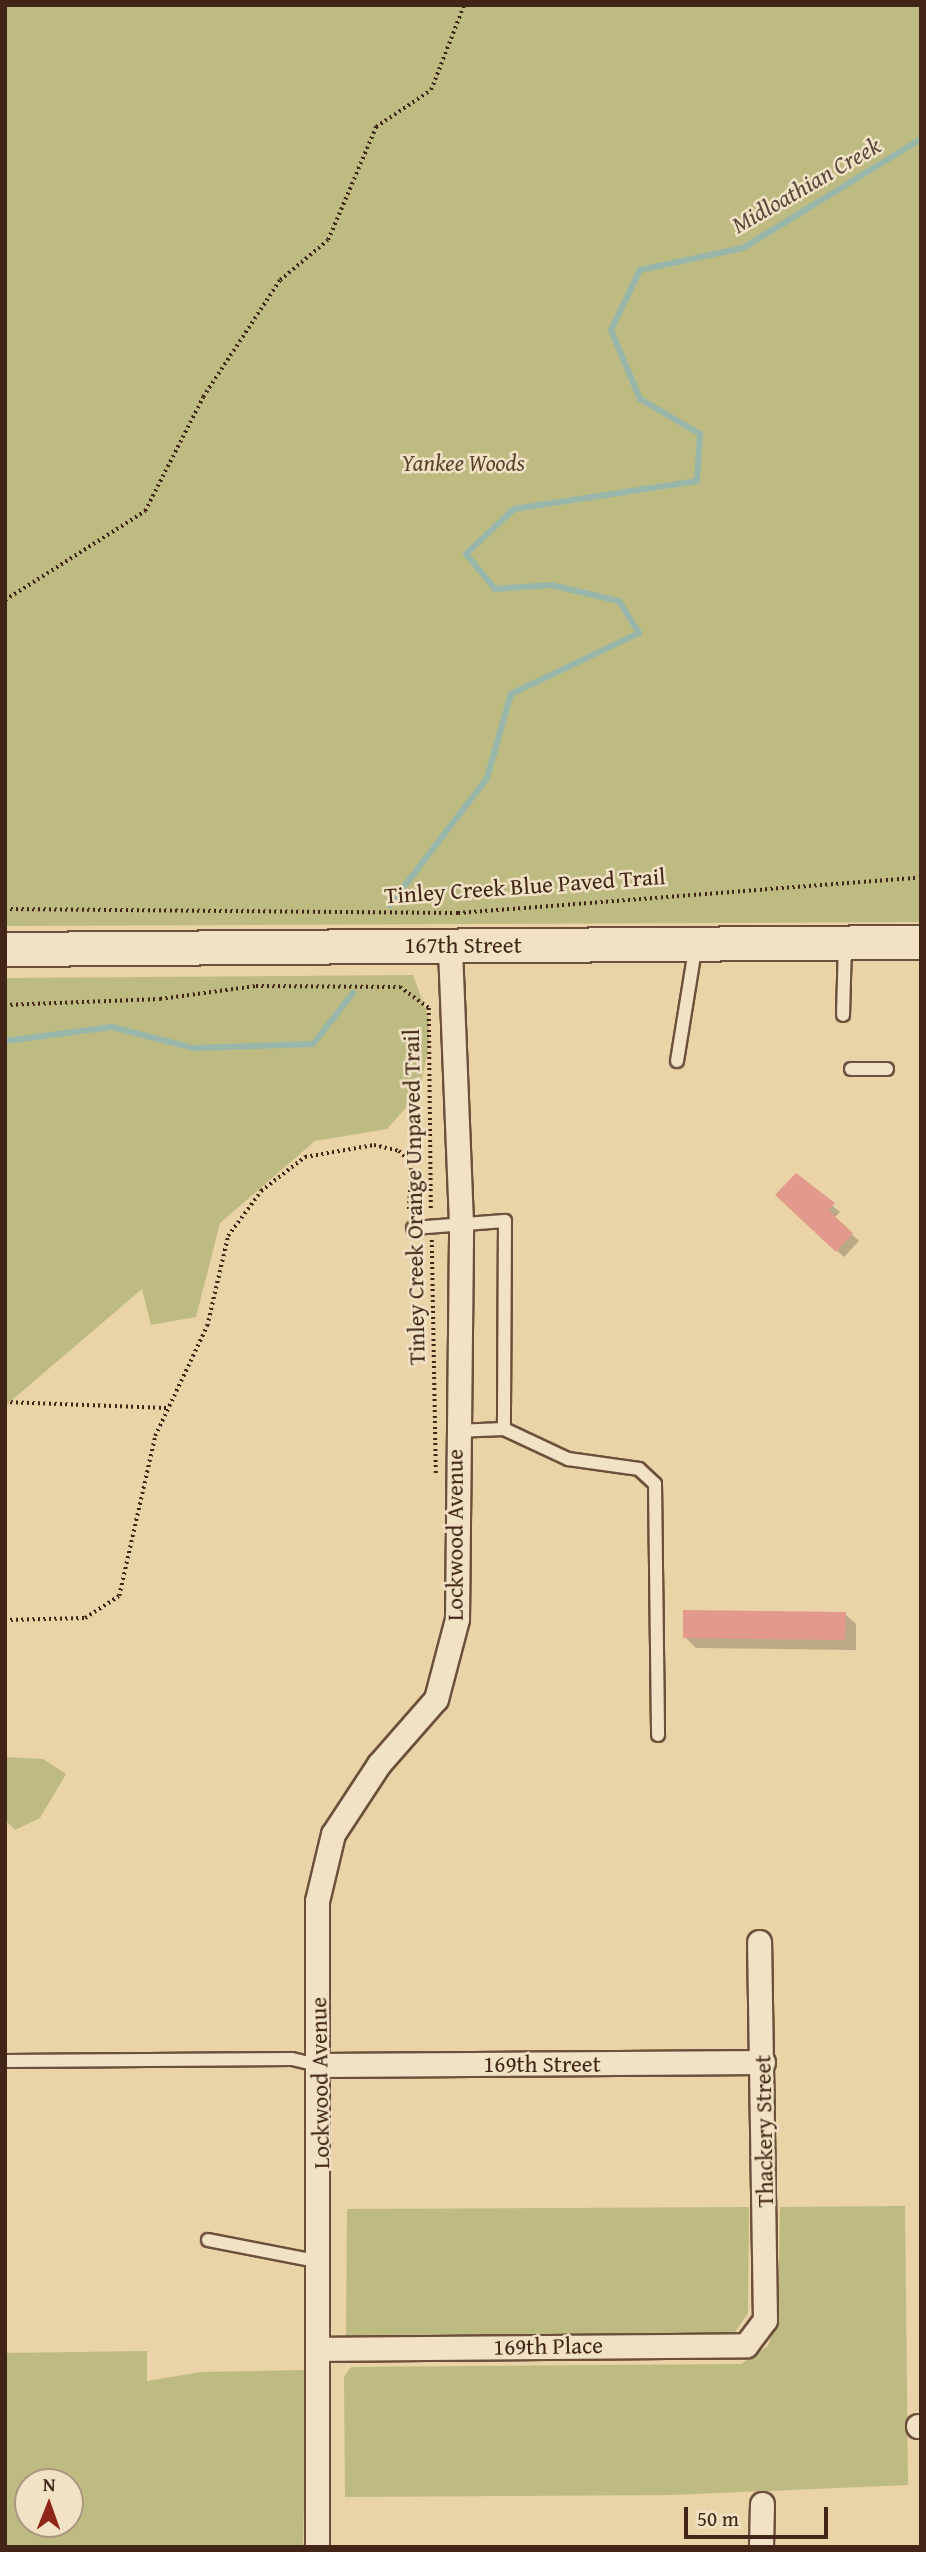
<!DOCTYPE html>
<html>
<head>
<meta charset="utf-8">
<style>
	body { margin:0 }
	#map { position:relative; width:926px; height:2552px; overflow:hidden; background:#ead3a6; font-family:"Gentium Book Plus",serif }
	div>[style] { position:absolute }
	.green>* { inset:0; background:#bdbb82 }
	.shadow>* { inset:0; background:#0003 }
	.stream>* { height:6px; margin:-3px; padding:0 3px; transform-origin:3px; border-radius:3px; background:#98b7aa }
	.building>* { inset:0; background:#e3998c }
	.path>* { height:3.5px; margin-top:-1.75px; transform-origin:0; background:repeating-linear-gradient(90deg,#432517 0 2px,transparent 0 5.5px) }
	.roads { filter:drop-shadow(2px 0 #6d503b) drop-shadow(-2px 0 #6d503b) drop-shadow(0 2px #6d503b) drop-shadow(0 -2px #6d503b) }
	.service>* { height:12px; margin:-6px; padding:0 6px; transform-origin:6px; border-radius:6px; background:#f1e2c5 }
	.minor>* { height:23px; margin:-11.5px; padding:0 11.5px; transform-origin:11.5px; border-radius:11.5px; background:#f1e2c5 }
	.secondary>* { height:33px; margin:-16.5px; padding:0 16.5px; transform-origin:16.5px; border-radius:16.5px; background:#f1e2c5 }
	span { translate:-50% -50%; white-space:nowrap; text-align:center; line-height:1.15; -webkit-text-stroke:5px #f1e2c5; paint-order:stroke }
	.park-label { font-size:23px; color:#5b432c; font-style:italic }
	.street-label { font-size:23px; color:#432517 }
	.water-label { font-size:24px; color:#584a3c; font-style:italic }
	.frame { position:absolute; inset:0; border:7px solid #432517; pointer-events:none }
	.north { position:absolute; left:14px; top:2468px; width:70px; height:70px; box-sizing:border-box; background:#f1e2c5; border:2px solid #ab967f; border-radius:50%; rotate:1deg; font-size:19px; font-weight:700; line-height:28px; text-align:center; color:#432517 }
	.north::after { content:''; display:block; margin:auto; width:24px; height:32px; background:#8f2418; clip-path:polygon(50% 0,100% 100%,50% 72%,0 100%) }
	.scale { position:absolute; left:684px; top:2507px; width:144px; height:32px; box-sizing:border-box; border:4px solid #432517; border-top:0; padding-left:9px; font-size:21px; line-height:24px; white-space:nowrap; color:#432517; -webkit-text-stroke:5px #f1e2c5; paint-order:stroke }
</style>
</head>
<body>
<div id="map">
	<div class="green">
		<i style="clip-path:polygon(5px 5px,921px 5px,921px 922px,5px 926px)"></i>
		<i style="clip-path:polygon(413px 975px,429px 1019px,429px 1045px,419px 1093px,387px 1129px,315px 1141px,220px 1223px,196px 1317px,151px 1325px,142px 1289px,5px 1406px,5px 978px)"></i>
		<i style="clip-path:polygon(5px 1757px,43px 1759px,66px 1774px,40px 1818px,15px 1830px,5px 1820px)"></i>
		<i style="clip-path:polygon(905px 2206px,908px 2485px,672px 2495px,345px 2497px,344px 2377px,351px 2367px,741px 2364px,768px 2346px,778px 2315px,780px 2207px)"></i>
		<i style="clip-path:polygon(749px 2207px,748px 2313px,733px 2335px,346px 2336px,347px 2209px)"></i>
		<i style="clip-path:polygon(evenodd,147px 2351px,147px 2381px,201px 2372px,307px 2370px,303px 2547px,5px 2547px,5px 2353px,147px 2351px,28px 2482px,70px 2482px,70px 2524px,28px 2524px,28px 2482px)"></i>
	</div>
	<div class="shadow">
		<i style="clip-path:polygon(796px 1175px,840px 1212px,834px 1218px,859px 1241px,844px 1257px,784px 1202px)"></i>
		<i style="clip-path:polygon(845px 1614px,856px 1624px,856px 1650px,696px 1648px,685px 1637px)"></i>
	</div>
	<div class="stream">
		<i style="left:390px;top:905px;width:160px;rotate:-52.6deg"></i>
		<i style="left:487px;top:778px;width:87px;rotate:-74.1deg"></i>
		<i style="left:511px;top:694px;width:142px;rotate:-25.5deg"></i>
		<i style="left:639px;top:633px;width:38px;rotate:-122deg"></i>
		<i style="left:619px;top:601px;width:70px;rotate:-166.8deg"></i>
		<i style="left:551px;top:585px;width:56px;rotate:175.9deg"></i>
		<i style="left:495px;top:589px;width:45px;rotate:-129.6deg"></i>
		<i style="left:466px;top:554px;width:66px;rotate:-43.2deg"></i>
		<i style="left:514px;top:509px;width:185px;rotate:-8.7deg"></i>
		<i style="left:697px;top:481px;width:47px;rotate:-86.3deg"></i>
		<i style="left:700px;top:434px;width:69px;rotate:-149.7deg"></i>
		<i style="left:640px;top:399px;width:75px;rotate:-112.8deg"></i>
		<i style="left:611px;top:330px;width:67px;rotate:-64.2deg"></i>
		<i style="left:640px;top:270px;width:105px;rotate:-12.1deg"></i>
		<i style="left:743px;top:248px;width:209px;rotate:-31.5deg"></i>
		<i style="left:5px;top:1041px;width:108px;rotate:-7.5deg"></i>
		<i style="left:112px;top:1027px;width:84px;rotate:14.5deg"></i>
		<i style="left:193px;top:1048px;width:120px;rotate:-1.9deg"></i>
		<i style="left:313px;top:1044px;width:65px;rotate:-51.9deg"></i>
	</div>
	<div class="building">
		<i style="clip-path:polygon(796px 1173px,835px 1203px,828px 1210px,853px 1233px,836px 1252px,775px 1195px)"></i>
		<i style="clip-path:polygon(683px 1610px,846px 1612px,845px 1640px,683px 1638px)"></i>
	</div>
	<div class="path">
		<i style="left:5px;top:600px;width:166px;rotate:-32.4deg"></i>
		<i style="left:145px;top:511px;width:128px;rotate:-63deg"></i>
		<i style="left:203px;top:397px;width:140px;rotate:-56.7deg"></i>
		<i style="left:280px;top:280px;width:62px;rotate:-39.8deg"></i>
		<i style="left:328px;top:240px;width:123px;rotate:-67deg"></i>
		<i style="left:376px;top:127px;width:66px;rotate:-33.9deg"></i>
		<i style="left:431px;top:90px;width:91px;rotate:-68.8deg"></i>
		<i style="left:5px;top:909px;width:453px;rotate:0.5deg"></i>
		<i style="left:458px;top:913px;width:464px;rotate:-4.4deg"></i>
		<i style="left:5px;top:1005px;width:155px;rotate:-2.2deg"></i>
		<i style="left:160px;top:999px;width:97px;rotate:-7.7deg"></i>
		<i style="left:256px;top:986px;width:144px;rotate:0.4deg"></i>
		<i style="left:400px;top:987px;width:36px;rotate:36deg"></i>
		<i style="left:429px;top:1008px;width:203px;rotate:89.4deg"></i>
		<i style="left:432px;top:1240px;width:234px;rotate:89deg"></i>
		<i style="left:5px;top:1402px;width:162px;rotate:2.1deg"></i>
		<i style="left:5px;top:1620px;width:80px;rotate:-1.4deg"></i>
		<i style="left:85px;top:1618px;width:40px;rotate:-32.9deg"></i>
		<i style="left:119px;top:1596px;width:164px;rotate:-77.3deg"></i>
		<i style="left:155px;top:1436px;width:122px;rotate:-64.7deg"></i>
		<i style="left:207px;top:1326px;width:92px;rotate:-76.9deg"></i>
		<i style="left:228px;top:1236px;width:56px;rotate:-53.7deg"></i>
		<i style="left:261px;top:1191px;width:56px;rotate:-37.7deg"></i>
		<i style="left:305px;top:1157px;width:70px;rotate:-9.9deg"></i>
		<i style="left:374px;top:1145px;width:26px;rotate:13deg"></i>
		<i style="left:399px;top:1151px;width:18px;rotate:43deg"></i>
		<i style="left:412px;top:1163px;width:49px;rotate:93.5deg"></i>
	</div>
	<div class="roads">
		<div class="service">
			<i style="left:843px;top:1015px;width:72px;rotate:-88.4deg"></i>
			<i style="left:677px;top:1061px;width:119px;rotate:-80.8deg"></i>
			<i style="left:851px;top:1069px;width:36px"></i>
			<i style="left:413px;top:1228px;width:92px;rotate:-4.4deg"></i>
			<i style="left:505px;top:1221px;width:208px;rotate:90.3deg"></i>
			<i style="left:504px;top:1429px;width:49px;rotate:177.7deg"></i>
			<i style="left:504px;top:1429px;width:71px;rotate:25.1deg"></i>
			<i style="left:568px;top:1459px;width:72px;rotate:8deg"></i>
			<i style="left:639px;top:1469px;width:22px;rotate:43deg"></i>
			<i style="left:655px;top:1484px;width:251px;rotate:89.3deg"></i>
			<i style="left:5px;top:2061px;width:287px;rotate:-0.4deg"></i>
			<i style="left:292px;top:2059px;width:28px;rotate:13deg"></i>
			<i style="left:208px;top:2240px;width:115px;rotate:11deg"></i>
		</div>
		<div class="minor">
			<i style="left:320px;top:2065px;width:443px;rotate:-0.4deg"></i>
			<i style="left:318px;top:2349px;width:428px;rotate:-0.5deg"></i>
			<i style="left:746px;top:2345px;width:31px;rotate:-53deg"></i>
			<i style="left:765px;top:2320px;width:378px;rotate:-90.9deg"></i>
			<i style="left:918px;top:2426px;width:3px"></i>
			<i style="left:317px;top:2547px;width:646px;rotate:-90deg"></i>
			<i style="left:317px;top:1901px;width:69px;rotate:-76.6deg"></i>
			<i style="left:333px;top:1834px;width:84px;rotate:-56.7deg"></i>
			<i style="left:379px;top:1764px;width:86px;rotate:-48.8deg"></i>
			<i style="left:436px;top:1699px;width:83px;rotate:-75.3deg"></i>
			<i style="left:457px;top:1619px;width:396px;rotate:-89.4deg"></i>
			<i style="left:461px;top:1223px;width:278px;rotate:-92.3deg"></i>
			<i style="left:761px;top:2547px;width:43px;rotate:-88.7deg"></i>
		</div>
		<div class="secondary">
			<i style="left:5px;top:949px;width:916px;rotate:-0.44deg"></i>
		</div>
	</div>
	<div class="park-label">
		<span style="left:463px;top:463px">Yankee Woods</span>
	</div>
	<div class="street-label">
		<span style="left:525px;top:886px;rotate:-4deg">Tinley Creek Blue Paved Trail</span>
		<span style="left:463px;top:945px">167th Street</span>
		<span style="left:414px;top:1197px;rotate:-91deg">Tinley Creek Orange Unpaved Trail</span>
		<span style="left:455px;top:1535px;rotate:-90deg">Lockwood Avenue</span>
		<span style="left:542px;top:2064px">169th Street</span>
		<span style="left:320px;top:2083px;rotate:-91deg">Lockwood Avenue</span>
		<span style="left:764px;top:2131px;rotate:-91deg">Thackery Street</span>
		<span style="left:548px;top:2346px;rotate:-1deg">169th Place</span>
	</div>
	<div class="water-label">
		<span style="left:806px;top:185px;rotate:-30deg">Midloathian Creek</span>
	</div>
	<div class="frame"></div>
	<div class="north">N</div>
	<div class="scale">50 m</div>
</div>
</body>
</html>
